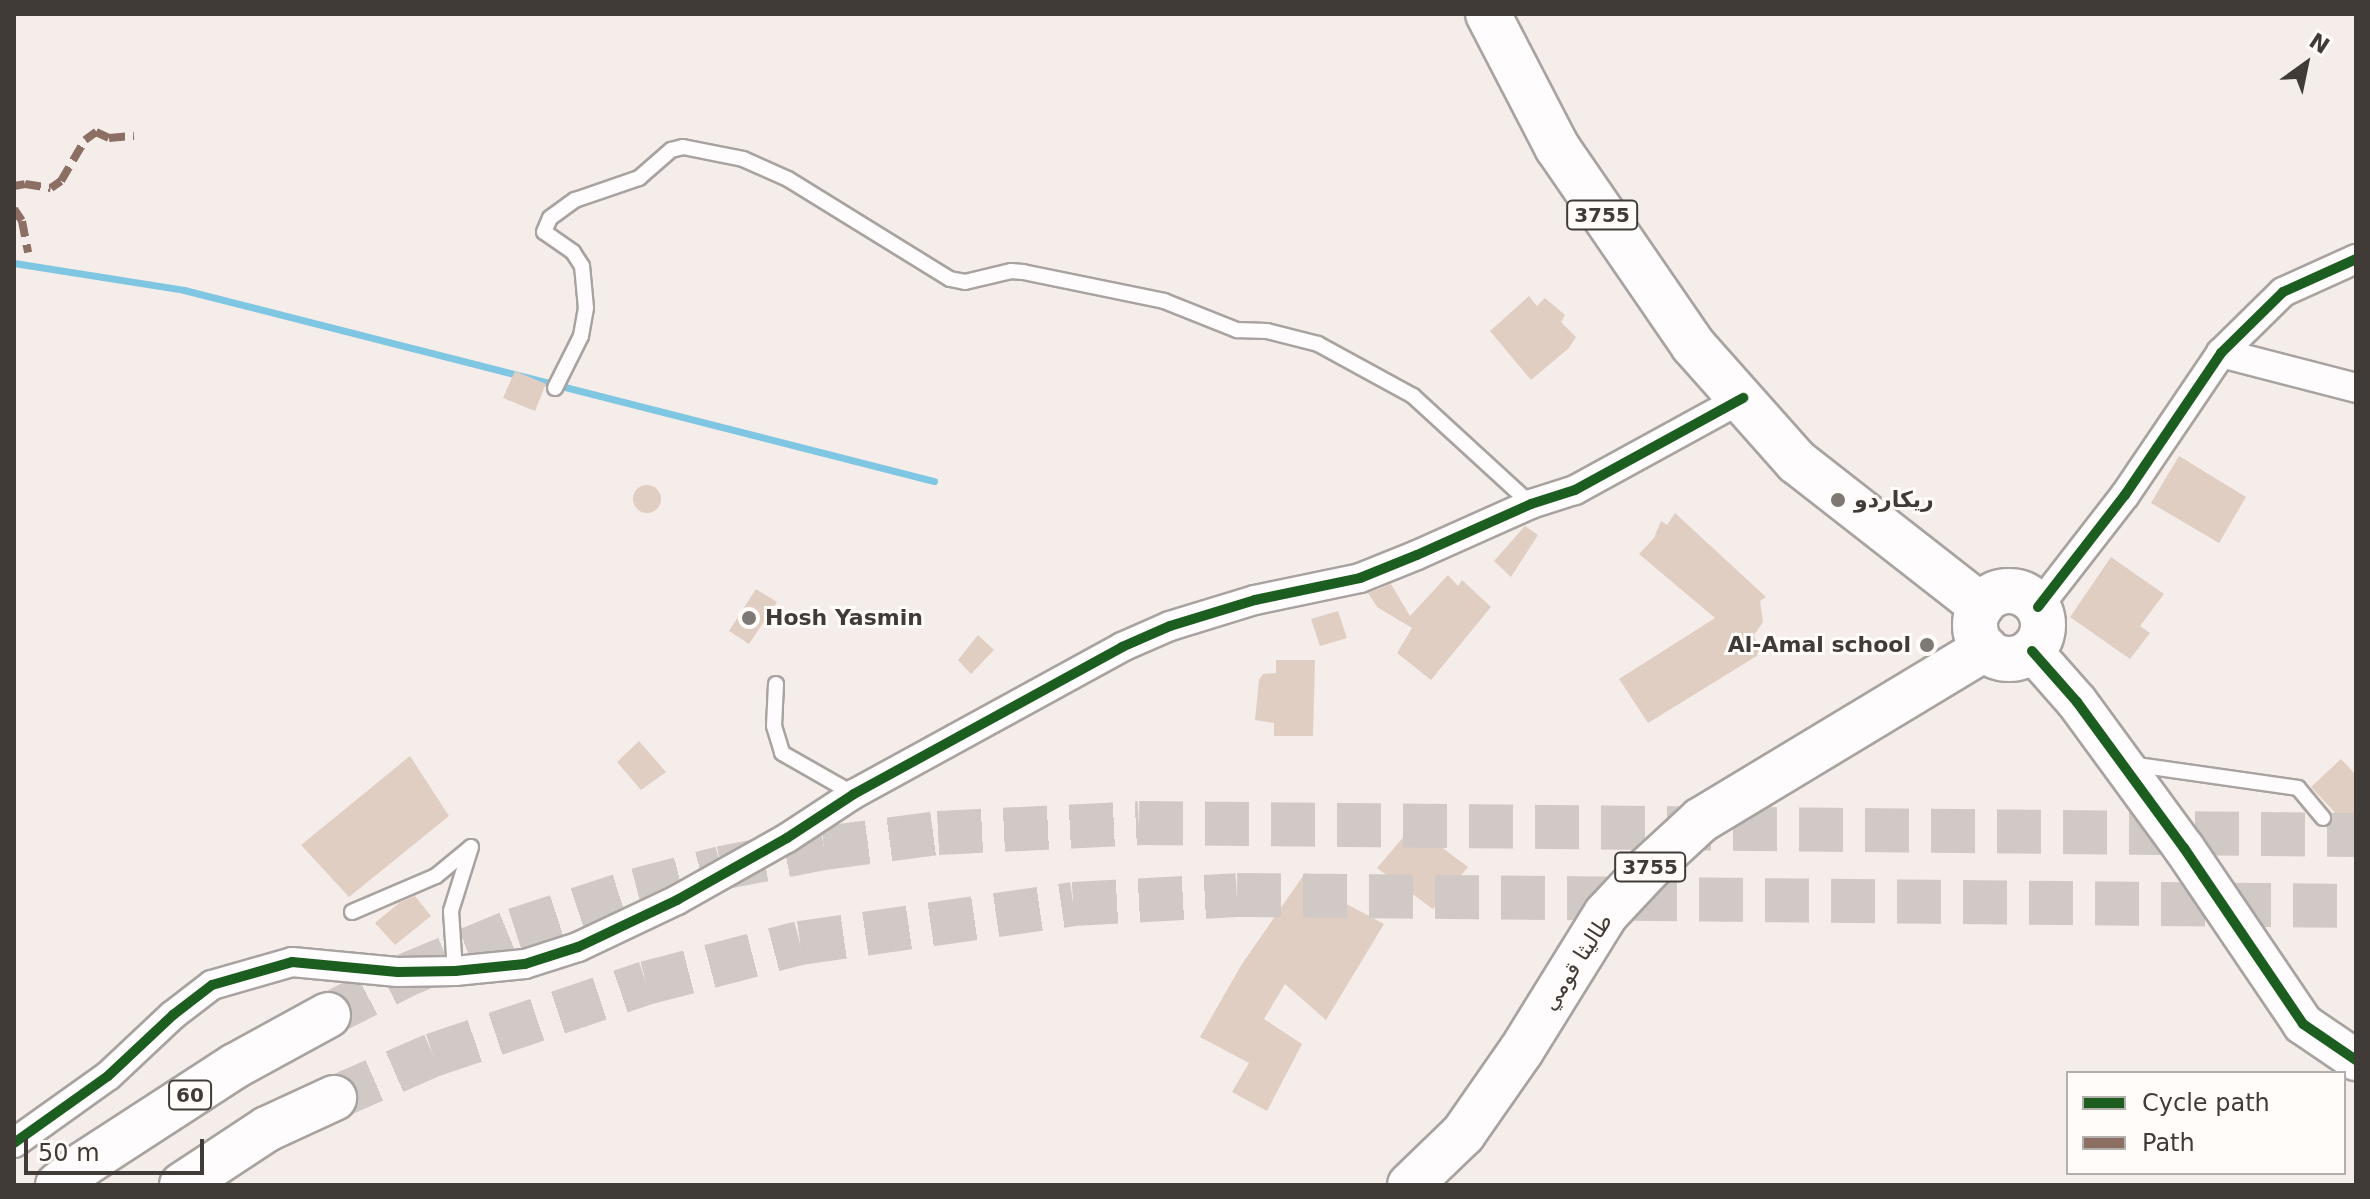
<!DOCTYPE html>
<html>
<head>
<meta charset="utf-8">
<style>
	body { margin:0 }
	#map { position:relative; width:2370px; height:1199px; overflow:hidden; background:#f5ede9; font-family:"DejaVu Sans",Vazirmatn,sans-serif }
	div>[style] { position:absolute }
	.stream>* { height:7px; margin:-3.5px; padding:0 3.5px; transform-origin:3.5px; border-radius:3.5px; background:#7fc6e3 }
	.building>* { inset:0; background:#e1cec2 }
	.round { border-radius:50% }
	.highway-tunnel>* { height:44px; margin-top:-22px; transform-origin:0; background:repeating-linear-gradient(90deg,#d1c9c5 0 44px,transparent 0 66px) }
	.roads { filter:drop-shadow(2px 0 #a9a3a0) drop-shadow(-2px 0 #a9a3a0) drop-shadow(0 2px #a9a3a0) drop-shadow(0 -2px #a9a3a0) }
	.lane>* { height:14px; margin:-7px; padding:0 7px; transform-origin:7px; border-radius:7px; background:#fefcfc }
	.street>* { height:28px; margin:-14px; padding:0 14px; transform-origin:14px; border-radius:14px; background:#fefcfc }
	.secondary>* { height:40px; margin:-20px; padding:0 20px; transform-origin:20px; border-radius:20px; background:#fefcfc }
	.primary>* { height:44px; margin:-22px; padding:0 22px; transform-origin:22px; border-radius:22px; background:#fefcfc }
	.primary>.ring { margin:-22px; padding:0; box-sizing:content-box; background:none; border:44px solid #fefcfc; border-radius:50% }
	.highway>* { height:44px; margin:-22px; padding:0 22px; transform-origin:22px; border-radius:22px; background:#fefcfc }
	.quiet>* { height:8px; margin-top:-4px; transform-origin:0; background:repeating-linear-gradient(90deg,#8d6e63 0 16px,transparent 0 24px) }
	.cycleway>* { height:10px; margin:-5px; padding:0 5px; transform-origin:5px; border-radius:5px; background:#1b5e20 }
	.dots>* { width:22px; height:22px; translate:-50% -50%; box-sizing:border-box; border:4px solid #fffcfa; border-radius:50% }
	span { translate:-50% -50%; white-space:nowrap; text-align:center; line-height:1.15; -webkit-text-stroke:6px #fffcfa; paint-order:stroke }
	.shield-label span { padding:2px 6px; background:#fffcfa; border:2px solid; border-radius:6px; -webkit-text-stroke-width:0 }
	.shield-label { font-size:20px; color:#403b37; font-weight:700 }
	.poi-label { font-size:22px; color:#403b37; font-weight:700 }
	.left { translate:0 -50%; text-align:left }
	.right { translate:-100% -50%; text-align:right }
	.street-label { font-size:22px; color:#403b37 }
	.frame { position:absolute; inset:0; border:16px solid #403b37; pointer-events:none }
	.legend { position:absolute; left:2066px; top:1071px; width:280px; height:104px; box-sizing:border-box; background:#fffcfa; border:2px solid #b3afac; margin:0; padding:10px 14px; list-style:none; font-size:24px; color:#403b37 }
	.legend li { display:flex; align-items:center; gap:16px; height:40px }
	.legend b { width:40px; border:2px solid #b3afac }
	.north { position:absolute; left:2266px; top:24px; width:80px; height:80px; -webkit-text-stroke:6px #fffcfa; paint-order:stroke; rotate:33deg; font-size:22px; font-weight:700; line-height:32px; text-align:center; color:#403b37 }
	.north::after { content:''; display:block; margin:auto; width:28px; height:36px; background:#403b37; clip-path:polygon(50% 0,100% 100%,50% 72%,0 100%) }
	.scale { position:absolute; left:24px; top:1139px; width:180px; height:36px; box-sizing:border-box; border:4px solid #403b37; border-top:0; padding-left:10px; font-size:24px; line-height:28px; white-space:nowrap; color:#403b37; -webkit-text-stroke:6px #fffcfa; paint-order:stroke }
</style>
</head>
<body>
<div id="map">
	<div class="stream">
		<i style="left:14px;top:263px;width:172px;rotate:9deg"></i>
		<i style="left:184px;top:290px;width:774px;rotate:14.29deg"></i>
	</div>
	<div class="building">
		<i style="clip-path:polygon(1529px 296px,1537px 306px,1545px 298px,1565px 315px,1561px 322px,1576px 337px,1569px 348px,1531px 380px,1490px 331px)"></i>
		<i style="clip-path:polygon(515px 371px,546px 384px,535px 411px,503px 398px)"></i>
		<i style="clip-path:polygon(2179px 456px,2246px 497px,2219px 543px,2151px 503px)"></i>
		<i class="round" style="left:633px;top:485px;width:28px;height:28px"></i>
		<i style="clip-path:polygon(1675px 513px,1766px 597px,1760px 601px,1763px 622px,1754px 635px,1760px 654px,1648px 723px,1619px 679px,1715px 618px,1639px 554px,1654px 538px,1661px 521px,1667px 525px)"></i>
		<i style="clip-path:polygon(1525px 526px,1538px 535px,1511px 577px,1494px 561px)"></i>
		<i style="clip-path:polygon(2111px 557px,2164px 594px,2140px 626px,2150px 633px,2130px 659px,2070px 617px)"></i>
		<i style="clip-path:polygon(1448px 575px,1458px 586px,1462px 580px,1491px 607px,1431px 680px,1397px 653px,1412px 628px,1377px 607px,1368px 593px,1391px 584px,1410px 616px)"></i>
		<i style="clip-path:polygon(756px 589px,777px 602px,749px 644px,729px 631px)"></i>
		<i style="clip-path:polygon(1338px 611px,1347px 638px,1320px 646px,1311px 619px)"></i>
		<i style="clip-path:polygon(978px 635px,994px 650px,971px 674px,958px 660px)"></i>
		<i style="clip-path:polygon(1276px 660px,1315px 660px,1313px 736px,1274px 736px,1274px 723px,1255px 720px,1259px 680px,1263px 674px,1276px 673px)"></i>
		<i style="clip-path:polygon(639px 741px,666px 772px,641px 790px,617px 762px)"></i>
		<i style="clip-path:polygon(410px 756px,449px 816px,349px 897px,301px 845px)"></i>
		<i style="clip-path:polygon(2341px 759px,2356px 775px,2356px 835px,2311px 787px)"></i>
		<i style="clip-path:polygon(1417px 821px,1432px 831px,1428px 837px,1468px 867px,1433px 909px,1377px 868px)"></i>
		<i style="clip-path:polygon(1305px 873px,1339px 900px,1384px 924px,1326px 1020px,1285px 984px,1264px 1019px,1302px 1044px,1267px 1111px,1232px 1092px,1249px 1063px,1200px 1037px,1242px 964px)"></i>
		<i style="clip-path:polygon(415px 896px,431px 916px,395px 945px,375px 923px,399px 903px)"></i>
	</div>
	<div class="highway-tunnel">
		<i style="left:328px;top:1015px;width:88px;rotate:-27.1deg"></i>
		<i style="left:406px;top:975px;width:118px;rotate:-22.4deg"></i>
		<i style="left:515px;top:930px;width:128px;rotate:-18.2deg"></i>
		<i style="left:637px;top:890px;width:87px;rotate:-14.7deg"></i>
		<i style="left:721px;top:868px;width:105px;rotate:-11deg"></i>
		<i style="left:824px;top:848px;width:115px;rotate:-7.5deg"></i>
		<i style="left:938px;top:833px;width:201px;rotate:-2.8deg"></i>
		<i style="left:1139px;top:823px;width:1217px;rotate:0.56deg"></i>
		<i style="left:334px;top:1098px;width:108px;rotate:-23.5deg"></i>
		<i style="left:433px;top:1055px;width:225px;rotate:-18.7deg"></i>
		<i style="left:646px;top:983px;width:159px;rotate:-14.6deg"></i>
		<i style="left:800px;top:943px;width:276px;rotate:-8.1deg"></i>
		<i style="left:1073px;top:904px;width:164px;rotate:-3.1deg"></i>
		<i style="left:1237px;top:895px;width:1119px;rotate:0.56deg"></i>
	</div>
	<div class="roads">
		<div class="lane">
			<i style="left:555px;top:388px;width:58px;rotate:-63.4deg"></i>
			<i style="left:581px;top:336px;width:28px;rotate:-80deg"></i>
			<i style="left:586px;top:308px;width:42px;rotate:-95.4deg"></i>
			<i style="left:582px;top:266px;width:17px;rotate:-123deg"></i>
			<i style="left:573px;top:252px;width:35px;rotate:-145deg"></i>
			<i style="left:544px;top:232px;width:15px;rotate:-67deg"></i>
			<i style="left:550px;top:218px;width:31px;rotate:-36deg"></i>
			<i style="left:575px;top:200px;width:68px;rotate:-19deg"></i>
			<i style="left:639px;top:178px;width:43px;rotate:-41.2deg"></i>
			<i style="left:671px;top:150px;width:12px;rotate:-14deg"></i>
			<i style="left:683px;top:147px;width:61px;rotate:11.3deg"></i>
			<i style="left:743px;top:159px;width:49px;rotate:24deg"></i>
			<i style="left:788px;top:179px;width:190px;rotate:31.7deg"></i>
			<i style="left:950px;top:279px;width:15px;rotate:11deg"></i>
			<i style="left:965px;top:282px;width:47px;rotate:-13.4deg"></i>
			<i style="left:1011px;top:271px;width:12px;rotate:5deg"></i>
			<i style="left:1023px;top:272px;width:144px;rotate:11.6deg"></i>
			<i style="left:1164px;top:301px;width:79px;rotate:21.7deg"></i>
			<i style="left:1237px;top:330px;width:30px;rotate:2deg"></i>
			<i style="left:1267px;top:331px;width:53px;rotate:14.3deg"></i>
			<i style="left:1318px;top:344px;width:108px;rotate:28.7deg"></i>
			<i style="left:1413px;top:396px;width:160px;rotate:42.5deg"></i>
			<i style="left:776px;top:684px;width:42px;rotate:92.7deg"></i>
			<i style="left:774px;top:726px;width:28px;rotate:73deg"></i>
			<i style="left:782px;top:753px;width:83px;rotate:29.7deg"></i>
			<i style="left:2130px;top:764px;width:170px;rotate:8.1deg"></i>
			<i style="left:2298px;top:788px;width:39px;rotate:50deg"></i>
			<i style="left:352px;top:912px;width:91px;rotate:-23.2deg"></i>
			<i style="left:436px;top:876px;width:45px;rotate:-39.6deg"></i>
			<i style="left:471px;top:847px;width:67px;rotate:107.4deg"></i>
			<i style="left:451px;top:911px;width:60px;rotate:86.2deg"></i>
		</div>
		<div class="street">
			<i style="left:2221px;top:353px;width:139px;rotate:14.5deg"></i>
			<i style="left:2038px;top:607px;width:142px;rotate:-52.2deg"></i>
			<i style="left:2125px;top:495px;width:171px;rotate:-55.9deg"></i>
			<i style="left:2221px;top:353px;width:87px;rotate:-44.5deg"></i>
			<i style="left:2283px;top:292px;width:80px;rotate:-24.3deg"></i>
			<i style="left:14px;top:1143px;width:115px;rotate:-35.5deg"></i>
			<i style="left:108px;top:1076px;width:89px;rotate:-43.2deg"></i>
			<i style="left:173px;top:1015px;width:49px;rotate:-37.6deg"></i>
			<i style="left:212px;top:985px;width:83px;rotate:-16deg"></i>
			<i style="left:292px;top:962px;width:106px;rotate:5.4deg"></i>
			<i style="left:398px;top:972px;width:57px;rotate:-1deg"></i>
			<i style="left:455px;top:971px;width:70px;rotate:-5.7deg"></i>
			<i style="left:525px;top:964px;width:56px;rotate:-17.8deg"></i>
			<i style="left:578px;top:947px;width:110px;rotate:-25.4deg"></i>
			<i style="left:677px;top:900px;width:126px;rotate:-29.4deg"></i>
			<i style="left:787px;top:838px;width:80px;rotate:-33.3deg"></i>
			<i style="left:854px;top:794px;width:306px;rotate:-28.7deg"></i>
			<i style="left:1122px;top:647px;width:52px;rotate:-23.6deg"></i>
			<i style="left:1170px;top:626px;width:89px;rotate:-17deg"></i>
			<i style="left:1255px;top:600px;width:107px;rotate:-11.8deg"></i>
			<i style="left:1360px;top:578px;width:61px;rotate:-22deg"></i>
			<i style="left:1417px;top:555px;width:125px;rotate:-24.1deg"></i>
			<i style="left:1531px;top:504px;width:46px;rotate:-17.7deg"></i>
			<i style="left:1575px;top:490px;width:192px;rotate:-28.7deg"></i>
		</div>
		<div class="secondary">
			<i style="left:2032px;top:651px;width:68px;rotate:48.6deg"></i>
			<i style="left:2077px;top:702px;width:181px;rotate:53.8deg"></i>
			<i style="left:2184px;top:848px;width:212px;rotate:55.9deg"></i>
			<i style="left:2303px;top:1024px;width:64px;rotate:34.2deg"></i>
		</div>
		<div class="primary">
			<i style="left:1488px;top:14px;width:150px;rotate:62.6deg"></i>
			<i style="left:1557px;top:147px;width:240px;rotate:55.5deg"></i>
			<i style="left:1693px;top:345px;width:157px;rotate:48.4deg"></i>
			<i style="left:1797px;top:462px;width:234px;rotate:38deg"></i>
			<i class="ring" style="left:1975px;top:591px;width:24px;height:24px"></i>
			<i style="left:1410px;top:1185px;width:74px;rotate:-43.9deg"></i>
			<i style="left:1463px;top:1134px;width:101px;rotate:-55.1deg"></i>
			<i style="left:1521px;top:1051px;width:161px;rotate:-58.2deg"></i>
			<i style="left:1606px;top:914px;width:63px;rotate:-46.9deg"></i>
			<i style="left:1649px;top:868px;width:71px;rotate:-42.7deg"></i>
			<i style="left:1701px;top:820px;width:332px;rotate:-31.1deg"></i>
		</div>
		<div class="highway">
			<i style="left:58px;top:1185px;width:33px;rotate:-39deg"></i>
			<i style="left:84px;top:1164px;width:180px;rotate:-33deg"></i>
			<i style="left:235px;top:1066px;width:106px;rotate:-28.7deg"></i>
			<i style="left:182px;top:1185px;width:102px;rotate:-33.4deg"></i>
			<i style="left:267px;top:1129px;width:74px;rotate:-24.8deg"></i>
		</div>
	</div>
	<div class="quiet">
		<i style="left:14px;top:186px;width:11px;rotate:-10deg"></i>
		<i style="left:25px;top:184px;width:26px;rotate:9deg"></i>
		<i style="left:51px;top:188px;width:12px;rotate:-35deg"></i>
		<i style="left:61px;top:181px;width:48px;rotate:-59.7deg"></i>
		<i style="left:85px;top:140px;width:14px;rotate:-36deg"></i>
		<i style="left:96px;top:132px;width:14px;rotate:25deg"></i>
		<i style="left:109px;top:138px;width:25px;rotate:-5deg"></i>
		<i style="left:14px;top:209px;width:14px;rotate:56deg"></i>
		<i style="left:22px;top:221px;width:32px;rotate:79deg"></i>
	</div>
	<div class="cycleway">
		<i style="left:2038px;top:607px;width:142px;rotate:-52.2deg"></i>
		<i style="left:2125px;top:495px;width:171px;rotate:-55.9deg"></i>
		<i style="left:2221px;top:353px;width:87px;rotate:-44.5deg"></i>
		<i style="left:2283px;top:292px;width:80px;rotate:-24.3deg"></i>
		<i style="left:2032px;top:651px;width:68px;rotate:48.6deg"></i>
		<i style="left:2077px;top:702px;width:181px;rotate:53.8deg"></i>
		<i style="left:2184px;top:848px;width:212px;rotate:55.9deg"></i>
		<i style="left:2303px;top:1024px;width:64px;rotate:34.2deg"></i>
		<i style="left:14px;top:1143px;width:115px;rotate:-35.5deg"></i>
		<i style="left:108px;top:1076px;width:89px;rotate:-43.2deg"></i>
		<i style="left:173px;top:1015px;width:49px;rotate:-37.6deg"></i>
		<i style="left:212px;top:985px;width:83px;rotate:-16deg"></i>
		<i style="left:292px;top:962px;width:106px;rotate:5.4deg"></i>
		<i style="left:398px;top:972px;width:57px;rotate:-1deg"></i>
		<i style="left:455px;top:971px;width:70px;rotate:-5.7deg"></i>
		<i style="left:525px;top:964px;width:56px;rotate:-17.8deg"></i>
		<i style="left:578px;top:947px;width:110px;rotate:-25.4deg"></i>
		<i style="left:677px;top:900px;width:126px;rotate:-29.4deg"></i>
		<i style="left:787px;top:838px;width:80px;rotate:-33.3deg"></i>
		<i style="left:854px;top:794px;width:306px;rotate:-28.7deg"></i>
		<i style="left:1122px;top:647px;width:52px;rotate:-23.6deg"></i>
		<i style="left:1170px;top:626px;width:89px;rotate:-17deg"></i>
		<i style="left:1255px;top:600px;width:107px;rotate:-11.8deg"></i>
		<i style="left:1360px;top:578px;width:61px;rotate:-22deg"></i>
		<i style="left:1417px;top:555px;width:125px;rotate:-24.1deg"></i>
		<i style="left:1531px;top:504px;width:46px;rotate:-17.7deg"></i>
		<i style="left:1575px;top:490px;width:192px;rotate:-28.7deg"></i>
	</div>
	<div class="dots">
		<i style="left:1838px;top:500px;background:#7f7975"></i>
		<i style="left:749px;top:618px;background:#7f7975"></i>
		<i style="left:1927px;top:645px;background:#7f7975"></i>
	</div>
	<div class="shield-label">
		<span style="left:1602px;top:215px">3755</span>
		<span style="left:1650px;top:867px">3755</span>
		<span style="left:190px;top:1095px">60</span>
	</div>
	<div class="poi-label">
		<span class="left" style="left:1854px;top:500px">ريكاردو</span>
		<span class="left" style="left:765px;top:618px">Hosh Yasmin</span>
		<span class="right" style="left:1911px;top:645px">Al-Amal school</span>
	</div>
	<div class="street-label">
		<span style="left:1577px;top:962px;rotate:-57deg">طاليثا قومي</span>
	</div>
	<div class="frame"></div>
	<ul class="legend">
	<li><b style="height:10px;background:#1b5e20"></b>Cycle path</li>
	<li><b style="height:10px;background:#8d6e63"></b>Path</li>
	</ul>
	<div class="north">N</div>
	<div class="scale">50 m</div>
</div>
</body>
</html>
